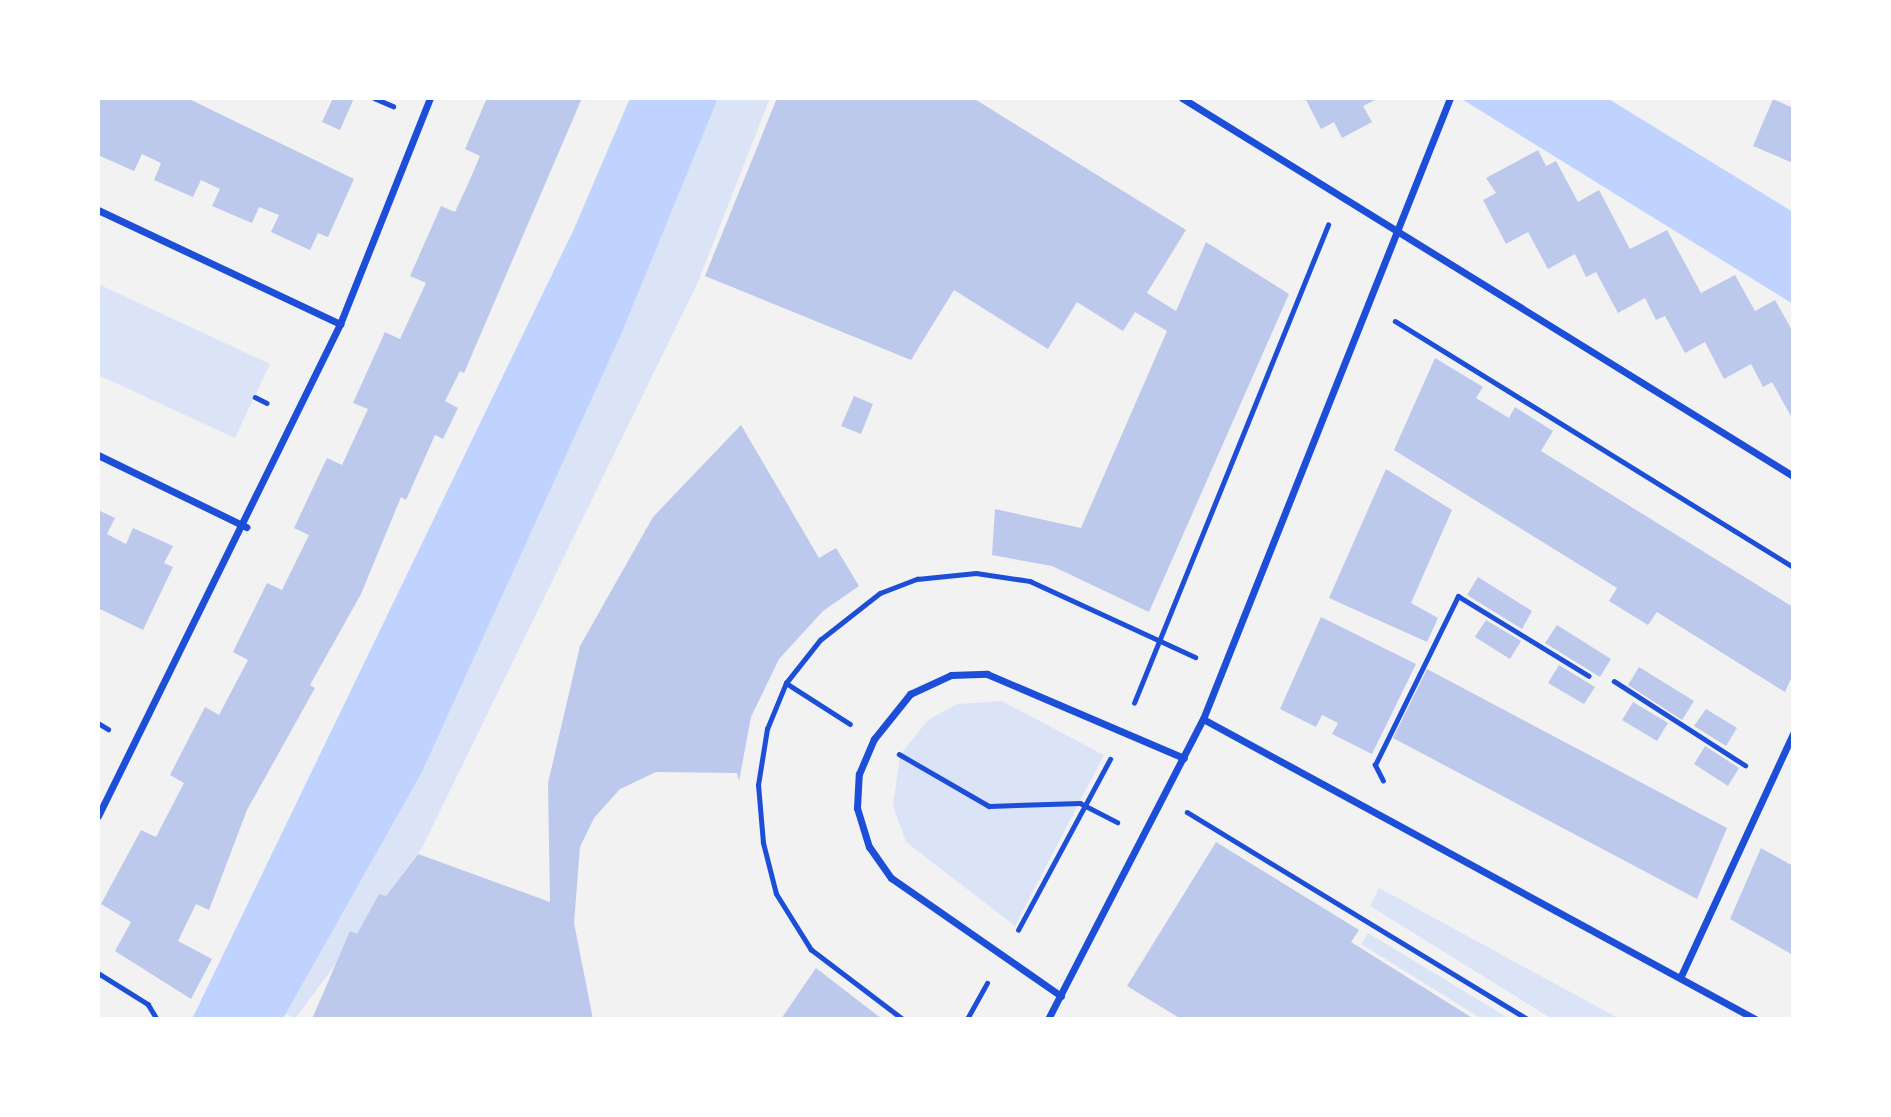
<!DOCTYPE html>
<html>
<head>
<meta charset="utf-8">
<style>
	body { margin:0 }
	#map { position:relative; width:1891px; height:1117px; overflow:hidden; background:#f2f2f2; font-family:"Space Grotesk",sans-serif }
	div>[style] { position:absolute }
	.green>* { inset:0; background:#dbe4f7 }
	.water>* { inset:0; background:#bfd3fe }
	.building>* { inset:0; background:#bdc9ec }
	.path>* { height:4.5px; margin:-2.25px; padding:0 2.25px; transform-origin:2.25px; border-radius:2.25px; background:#1d4ed8 }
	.minor>* { height:7px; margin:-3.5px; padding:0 3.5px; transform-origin:3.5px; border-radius:3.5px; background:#1d4ed8 }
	span { translate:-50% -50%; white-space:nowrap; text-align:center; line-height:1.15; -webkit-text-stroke:7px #fff; paint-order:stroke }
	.frame { position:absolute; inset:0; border:100px solid #fff; pointer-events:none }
</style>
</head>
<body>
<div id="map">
	<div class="green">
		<i style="clip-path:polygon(717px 98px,770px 98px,698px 282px,423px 846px,295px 1019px,286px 1014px,421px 774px)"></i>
		<i style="clip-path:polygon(98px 284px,270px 364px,235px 438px,98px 375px)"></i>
		<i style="clip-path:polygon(1002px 701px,1104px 755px,1015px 926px,906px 842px,893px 806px,900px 755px,928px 720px,957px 704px)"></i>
		<i style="clip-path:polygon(1379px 888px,1620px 1019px,1552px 1019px,1370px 906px)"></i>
		<i style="clip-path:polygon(1368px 933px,1510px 1019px,1482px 1019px,1361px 944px)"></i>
	</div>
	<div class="water">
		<i style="clip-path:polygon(630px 98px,718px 98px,622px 332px,421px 774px,283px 1019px,192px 1019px,574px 229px)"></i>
		<i style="clip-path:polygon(1460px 98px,1607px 98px,1793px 212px,1793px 304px)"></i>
	</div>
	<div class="building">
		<i style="clip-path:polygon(98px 98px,187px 98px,354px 179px,328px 237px,318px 233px,310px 250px,271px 232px,279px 215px,259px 207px,252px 223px,212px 206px,220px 189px,201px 180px,193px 197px,154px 180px,161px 163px,142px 154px,134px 171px,98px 155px)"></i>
		<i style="clip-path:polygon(333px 98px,354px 98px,340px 130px,322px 122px)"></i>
		<i style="clip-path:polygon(487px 98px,582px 98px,464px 373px,460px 371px,445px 401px,458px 408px,443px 439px,435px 435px,406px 500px,401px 497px,361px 594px,310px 685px,315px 688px,247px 810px,209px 910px,196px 904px,178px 941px,212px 959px,191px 999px,115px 951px,131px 922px,101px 904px,141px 830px,156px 837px,184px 783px,170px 775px,205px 707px,219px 715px,248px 660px,233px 652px,267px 583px,282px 590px,309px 535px,294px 528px,327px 458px,342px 465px,368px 409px,353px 403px,385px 332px,400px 339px,426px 283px,410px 276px,441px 206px,455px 212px,468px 184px,480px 156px,465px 149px)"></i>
		<i style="clip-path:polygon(777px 98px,973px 98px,1186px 230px,1147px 293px,1176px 311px,1206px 242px,1289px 294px,1149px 612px,1052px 566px,992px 555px,995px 509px,1081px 528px,1167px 331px,1135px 312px,1123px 331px,1077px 302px,1048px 349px,954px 290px,911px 360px,705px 276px)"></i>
		<i style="clip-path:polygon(1305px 98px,1379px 98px,1363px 106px,1372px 122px,1342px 138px,1334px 122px,1321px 129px)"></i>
		<i style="clip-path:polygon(1773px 99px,1793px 108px,1793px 163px,1753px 146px)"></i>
		<i style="clip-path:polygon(1538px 150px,1546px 166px,1556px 161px,1578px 202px,1599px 190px,1630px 249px,1667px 230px,1701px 293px,1735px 275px,1755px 311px,1775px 300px,1793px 332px,1793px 420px,1772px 382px,1763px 387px,1751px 364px,1724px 379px,1705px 342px,1685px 353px,1665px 316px,1656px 320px,1645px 298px,1618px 313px,1596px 272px,1586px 277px,1575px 254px,1548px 269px,1528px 232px,1506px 244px,1483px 200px,1496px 193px,1486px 178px)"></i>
		<i style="clip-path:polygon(1435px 358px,1483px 387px,1476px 398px,1509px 418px,1515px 407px,1553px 431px,1541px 451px,1793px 607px,1793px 674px,1785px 692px,1657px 612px,1648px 625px,1609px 601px,1617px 588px,1394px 450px)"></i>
		<i style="clip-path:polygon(854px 396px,873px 404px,861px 434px,841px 426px)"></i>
		<i style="clip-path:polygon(741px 425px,819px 558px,836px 548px,859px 586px,823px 611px,779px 659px,751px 717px,739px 781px,737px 773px,656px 772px,620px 789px,594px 818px,580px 847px,574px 923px,593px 1019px,312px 1019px,350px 931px,357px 934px,379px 894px,386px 896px,418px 854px,550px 902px,548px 783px,580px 646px,653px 517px)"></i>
		<i style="clip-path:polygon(1386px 469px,1452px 510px,1411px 603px,1438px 618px,1427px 642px,1329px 598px)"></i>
		<i style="clip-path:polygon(98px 510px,115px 518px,107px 534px,126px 544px,133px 528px,173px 546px,164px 563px,173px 567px,143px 630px,98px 608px)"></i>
		<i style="clip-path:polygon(1478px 577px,1532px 611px,1522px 629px,1467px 595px)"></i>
		<i style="clip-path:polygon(1321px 617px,1416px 664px,1372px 754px,1332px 734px,1338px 723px,1322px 715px,1316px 727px,1280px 709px)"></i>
		<i style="clip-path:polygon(1486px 620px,1521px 641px,1510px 659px,1475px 637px)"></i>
		<i style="clip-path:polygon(1557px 625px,1611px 659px,1600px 677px,1545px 643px)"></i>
		<i style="clip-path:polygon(1559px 665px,1595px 687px,1584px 704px,1548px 683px)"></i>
		<i style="clip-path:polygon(1639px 667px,1694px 701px,1682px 720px,1628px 685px)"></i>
		<i style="clip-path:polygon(1427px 669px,1727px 828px,1697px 899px,1393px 738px)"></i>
		<i style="clip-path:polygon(1633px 702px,1668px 723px,1657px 741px,1622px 720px)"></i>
		<i style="clip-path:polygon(1706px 709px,1737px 728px,1726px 746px,1694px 726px)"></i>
		<i style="clip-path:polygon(1705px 746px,1739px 768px,1728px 786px,1694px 764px)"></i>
		<i style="clip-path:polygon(1216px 842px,1359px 930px,1351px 942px,1474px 1019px,1181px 1019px,1127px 986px)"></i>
		<i style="clip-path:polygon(1761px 848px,1793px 866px,1793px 955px,1730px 919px)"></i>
		<i style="clip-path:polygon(816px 968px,882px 1019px,781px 1019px)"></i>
	</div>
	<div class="path">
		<i style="left:374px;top:98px;width:21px;rotate:23deg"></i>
		<i style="left:1395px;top:321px;width:468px;rotate:31.7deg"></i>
		<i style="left:255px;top:397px;width:13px;rotate:27deg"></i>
		<i style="left:1614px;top:681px;width:156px;rotate:32.7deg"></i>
		<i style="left:786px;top:683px;width:76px;rotate:32.6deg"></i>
		<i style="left:1134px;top:703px;width:516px;rotate:-67.91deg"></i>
		<i style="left:98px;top:723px;width:12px;rotate:31deg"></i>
		<i style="left:899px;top:754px;width:104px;rotate:30deg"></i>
		<i style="left:989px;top:806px;width:91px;rotate:-1.9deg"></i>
		<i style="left:1080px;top:803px;width:42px;rotate:27.2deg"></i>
		<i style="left:1383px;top:781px;width:18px;rotate:-117deg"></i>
		<i style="left:1375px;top:765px;width:188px;rotate:-63.8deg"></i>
		<i style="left:1458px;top:596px;width:153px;rotate:31.4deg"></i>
		<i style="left:1187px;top:812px;width:399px;rotate:31.3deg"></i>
		<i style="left:1018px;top:930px;width:194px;rotate:-61.7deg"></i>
		<i style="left:98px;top:973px;width:59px;rotate:31.8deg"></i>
		<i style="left:148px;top:1004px;width:17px;rotate:59deg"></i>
		<i style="left:902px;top:1019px;width:114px;rotate:-142.8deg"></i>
		<i style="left:811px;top:950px;width:66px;rotate:-122deg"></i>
		<i style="left:776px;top:894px;width:53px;rotate:-104.3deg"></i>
		<i style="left:763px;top:843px;width:58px;rotate:-94.9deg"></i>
		<i style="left:758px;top:785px;width:57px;rotate:-80.9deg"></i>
		<i style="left:767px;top:729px;width:50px;rotate:-67.6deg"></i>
		<i style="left:786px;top:683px;width:55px;rotate:-51.7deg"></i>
		<i style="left:820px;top:640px;width:76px;rotate:-38.1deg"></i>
		<i style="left:880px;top:593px;width:40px;rotate:-21deg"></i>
		<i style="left:917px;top:579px;width:59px;rotate:-5.8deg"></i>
		<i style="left:976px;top:573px;width:55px;rotate:8.4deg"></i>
		<i style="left:1030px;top:581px;width:182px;rotate:24.7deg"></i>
		<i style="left:967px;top:1019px;width:41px;rotate:-60.9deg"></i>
	</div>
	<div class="minor">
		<i style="left:1182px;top:98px;width:718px;rotate:31.74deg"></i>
		<i style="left:98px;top:210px;width:268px;rotate:25.2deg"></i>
		<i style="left:98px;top:455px;width:165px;rotate:25.9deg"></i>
		<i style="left:1203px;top:719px;width:628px;rotate:28.52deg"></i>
		<i style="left:98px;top:816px;width:548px;rotate:-63.81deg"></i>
		<i style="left:340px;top:324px;width:243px;rotate:-68.3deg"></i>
		<i style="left:1681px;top:976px;width:267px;rotate:-65.2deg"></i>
		<i style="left:1061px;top:996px;width:207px;rotate:-145.2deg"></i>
		<i style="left:891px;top:878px;width:38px;rotate:-125deg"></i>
		<i style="left:869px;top:847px;width:41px;rotate:-107.1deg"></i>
		<i style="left:857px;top:808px;width:34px;rotate:-87deg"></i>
		<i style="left:859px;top:774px;width:38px;rotate:-67deg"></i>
		<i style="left:874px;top:739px;width:58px;rotate:-51.3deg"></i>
		<i style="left:910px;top:694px;width:45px;rotate:-24.9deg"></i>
		<i style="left:951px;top:675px;width:36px;rotate:-2deg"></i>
		<i style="left:987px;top:674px;width:214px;rotate:23.1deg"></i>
		<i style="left:1048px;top:1019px;width:338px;rotate:-62.7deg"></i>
		<i style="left:1203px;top:719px;width:668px;rotate:-68.31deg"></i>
	</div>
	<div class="frame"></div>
</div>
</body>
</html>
